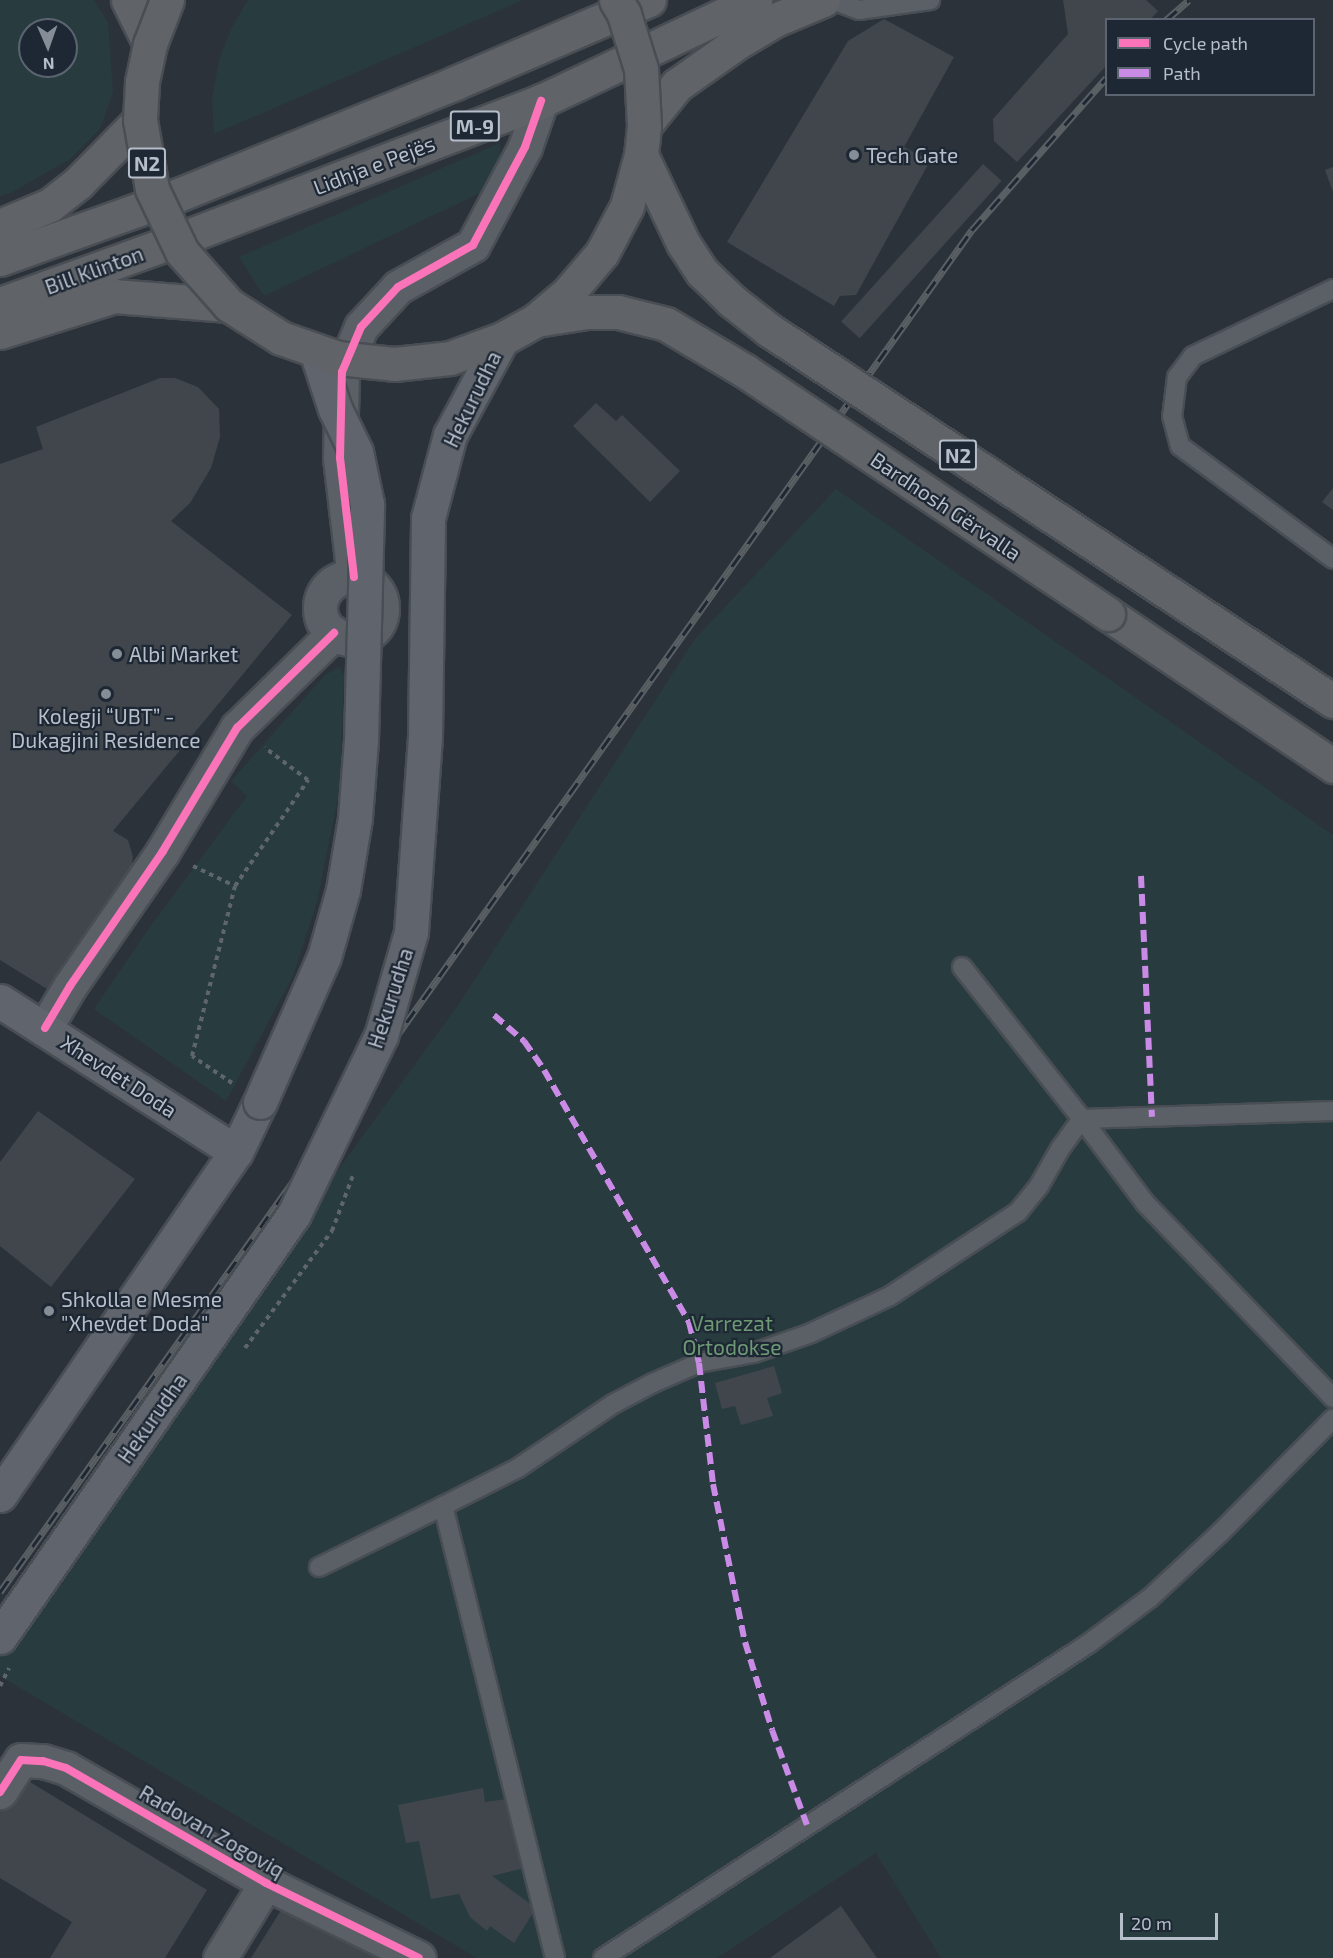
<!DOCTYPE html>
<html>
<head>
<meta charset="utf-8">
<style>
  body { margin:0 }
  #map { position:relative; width:1333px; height:1958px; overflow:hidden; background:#2b3239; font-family:"Exo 2",sans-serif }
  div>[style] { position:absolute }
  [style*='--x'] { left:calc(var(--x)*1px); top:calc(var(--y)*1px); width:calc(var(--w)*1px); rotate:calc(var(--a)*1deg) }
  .green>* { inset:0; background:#283c3f }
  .building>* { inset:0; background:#40464c; transform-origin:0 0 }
  .path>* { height:4px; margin-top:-2px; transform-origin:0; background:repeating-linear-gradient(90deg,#5e656b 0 4.5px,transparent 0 9px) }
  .roads { filter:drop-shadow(2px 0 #494e54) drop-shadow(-2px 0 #494e54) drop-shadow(0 2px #494e54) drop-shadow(0 -2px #494e54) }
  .lane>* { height:18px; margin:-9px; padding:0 9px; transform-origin:9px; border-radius:9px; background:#5b6067 }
  .street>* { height:33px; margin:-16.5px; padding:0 16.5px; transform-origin:16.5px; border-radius:16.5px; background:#5b6067 }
  .street>.ring { margin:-16.5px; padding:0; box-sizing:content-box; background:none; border:33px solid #5b6067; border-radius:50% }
  .secondary>* { height:33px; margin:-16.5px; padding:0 16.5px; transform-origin:16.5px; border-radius:16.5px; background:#60646c }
  .highway>* { height:33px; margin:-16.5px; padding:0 16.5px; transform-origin:16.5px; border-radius:16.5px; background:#606367 }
  .rail>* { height:7px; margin-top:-3.5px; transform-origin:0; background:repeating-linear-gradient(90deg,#1e2834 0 14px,#5a5f64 0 28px); box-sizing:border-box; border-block:2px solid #5a5f64 }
  .bridges { filter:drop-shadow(2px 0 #494e54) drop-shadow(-2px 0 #494e54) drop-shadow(0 2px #494e54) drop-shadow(0 -2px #494e54) }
  .secondary-bridge>* { height:33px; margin:-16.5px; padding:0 16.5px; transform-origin:16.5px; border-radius:16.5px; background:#60646c }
  .highway-bridge>* { height:33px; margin:-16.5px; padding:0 16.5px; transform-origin:16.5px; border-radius:16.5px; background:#606367 }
  .quiet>* { height:6px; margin-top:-3px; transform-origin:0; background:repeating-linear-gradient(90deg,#ca8be6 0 12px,transparent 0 18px) }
  .cycleway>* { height:8px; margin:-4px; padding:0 4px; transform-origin:4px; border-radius:4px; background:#fb73b8 }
  .dots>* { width:16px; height:16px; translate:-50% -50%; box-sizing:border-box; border:3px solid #1e2834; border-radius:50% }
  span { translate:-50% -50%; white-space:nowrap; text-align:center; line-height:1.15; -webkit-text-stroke:4.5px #1e2834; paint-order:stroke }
  .shield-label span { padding:2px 4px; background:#1e2834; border:2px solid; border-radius:4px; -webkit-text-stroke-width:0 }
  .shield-label { font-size:20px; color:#b6beca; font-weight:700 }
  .poi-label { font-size:21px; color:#b6beca }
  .left { translate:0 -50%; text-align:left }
  .street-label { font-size:21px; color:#b6beca }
  .park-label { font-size:21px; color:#6d9a75 }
  .legend { position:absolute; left:1105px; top:18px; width:210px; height:78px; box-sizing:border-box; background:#1e2834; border:2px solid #5b6470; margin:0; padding:8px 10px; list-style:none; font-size:18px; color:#b6beca }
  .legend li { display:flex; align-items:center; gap:12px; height:30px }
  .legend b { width:30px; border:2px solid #5b6470 }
  .north { position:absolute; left:18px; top:18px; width:60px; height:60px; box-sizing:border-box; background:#1e2834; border:2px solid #5b6470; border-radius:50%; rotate:178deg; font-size:16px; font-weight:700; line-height:24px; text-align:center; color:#b6beca }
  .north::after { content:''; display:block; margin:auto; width:21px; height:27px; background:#858d97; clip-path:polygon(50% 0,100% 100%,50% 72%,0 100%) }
  .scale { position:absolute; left:1120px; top:1913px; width:98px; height:27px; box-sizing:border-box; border:3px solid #b6beca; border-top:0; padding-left:8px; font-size:18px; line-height:21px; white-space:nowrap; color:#b6beca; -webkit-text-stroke:4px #1e2834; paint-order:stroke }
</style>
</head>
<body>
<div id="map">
  <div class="green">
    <i style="clip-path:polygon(evenodd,0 0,94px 0,108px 23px,113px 92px,100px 129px,70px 159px,11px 193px,0 196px,0 0,30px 30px,66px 30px,66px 66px,30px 66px,30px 30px)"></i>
    <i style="clip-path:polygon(248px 0,523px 0,214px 134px,212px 99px,219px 60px,232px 27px)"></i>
    <i style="clip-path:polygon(500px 143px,499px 184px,264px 296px,239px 257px)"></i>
    <i style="clip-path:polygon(836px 489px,1333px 835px,1333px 1958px,941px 1958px,876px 1853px,717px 1958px,477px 1958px,0 1676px,0 1634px,459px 1004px,695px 639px)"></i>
    <i style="clip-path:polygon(339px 667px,344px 675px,340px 788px,317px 902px,293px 976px,226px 1101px,94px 1009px,147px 931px,247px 796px,231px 781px,325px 675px)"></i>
  </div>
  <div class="building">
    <i style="clip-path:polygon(1063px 0,1146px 0,1158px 11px,1150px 20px,1106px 20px,1106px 66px,1017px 162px,994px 141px,993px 119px,1068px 34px)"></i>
    <i style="clip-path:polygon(884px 19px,954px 57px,904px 147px,930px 161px,856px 295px,840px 296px,834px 306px,727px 242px,848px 41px)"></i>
    <i style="left:983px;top:164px;width:25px;height:212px;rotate:42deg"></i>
    <i style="clip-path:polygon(1333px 167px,1333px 192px,1325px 170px)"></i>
    <i style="clip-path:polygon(160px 378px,175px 378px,198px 387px,219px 409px,220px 437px,211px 468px,190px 503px,171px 521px,292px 615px,113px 831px,128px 840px,133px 857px,131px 871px,77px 967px,65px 961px,47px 989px,0 960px,0 464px,43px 449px,36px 427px)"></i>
    <i style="clip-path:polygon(596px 403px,616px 421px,622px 415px,680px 471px,650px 502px,573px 426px)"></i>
    <i style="clip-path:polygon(1333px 488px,1333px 510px,1322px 502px)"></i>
    <i style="clip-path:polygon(38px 1111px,135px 1179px,51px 1287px,0 1246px,0 1162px)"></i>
    <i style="clip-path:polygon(774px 1366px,782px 1393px,767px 1398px,773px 1416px,741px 1425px,735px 1406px,722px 1409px,715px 1383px)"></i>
    <i style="clip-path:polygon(17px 1774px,207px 1890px,165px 1958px,50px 1958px,72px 1922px,0 1878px,0 1802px)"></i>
    <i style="clip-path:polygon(483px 1788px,485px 1802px,507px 1799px,524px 1868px,492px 1876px,536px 1908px,514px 1943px,490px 1926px,487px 1931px,470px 1917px,459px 1894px,431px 1899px,419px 1841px,406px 1843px,398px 1805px)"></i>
    <i style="clip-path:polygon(290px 1896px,385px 1944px,375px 1958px,251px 1958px)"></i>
    <i style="clip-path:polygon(841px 1906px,877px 1958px,770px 1958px)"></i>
  </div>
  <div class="path">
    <i style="--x:193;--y:866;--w:47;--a:25.5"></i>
    <i style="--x:232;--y:1083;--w:48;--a:-146"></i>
    <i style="--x:192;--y:1056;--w:175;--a:-75.8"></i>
    <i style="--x:235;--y:886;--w:129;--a:-55.4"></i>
    <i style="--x:308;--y:780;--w:54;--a:-143.3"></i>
    <i style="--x:245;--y:1348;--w:146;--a:-53.4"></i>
    <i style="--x:332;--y:1231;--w:60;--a:-69.4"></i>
    <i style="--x:0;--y:1686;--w:20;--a:-63"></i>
  </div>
  <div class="roads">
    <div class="lane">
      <i style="--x:833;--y:0;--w:28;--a:21"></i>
      <i style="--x:859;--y:10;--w:72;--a:-8"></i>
      <i style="--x:1333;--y:289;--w:155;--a:154.4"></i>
      <i style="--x:1193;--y:356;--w:26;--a:127"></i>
      <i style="--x:1177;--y:377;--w:39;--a:97"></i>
      <i style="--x:1172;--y:416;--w:31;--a:75"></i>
      <i style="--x:1180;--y:446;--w:190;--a:36.4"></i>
      <i style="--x:962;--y:967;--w:194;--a:51.7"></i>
      <i style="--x:1082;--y:1119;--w:251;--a:-1.8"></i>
      <i style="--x:319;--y:1567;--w:138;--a:-26.2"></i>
      <i style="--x:555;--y:1958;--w:466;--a:-103.9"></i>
      <i style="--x:443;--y:1506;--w:84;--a:-26.9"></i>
      <i style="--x:518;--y:1468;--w:115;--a:-34"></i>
      <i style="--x:613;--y:1404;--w:45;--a:-27.7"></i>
      <i style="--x:653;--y:1383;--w:50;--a:-23.5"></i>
      <i style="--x:699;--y:1363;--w:56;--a:-10.3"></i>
      <i style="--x:754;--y:1353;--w:60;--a:-19.3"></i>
      <i style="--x:811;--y:1333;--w:87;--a:-25.1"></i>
      <i style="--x:890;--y:1296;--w:153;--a:-33.3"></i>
      <i style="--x:1018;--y:1212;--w:33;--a:-51"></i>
      <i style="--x:1039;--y:1186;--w:43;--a:-60.4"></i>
      <i style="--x:1060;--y:1149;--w:37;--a:-54"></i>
      <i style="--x:1082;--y:1119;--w:105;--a:53.1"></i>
      <i style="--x:1145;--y:1203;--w:271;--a:46"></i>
      <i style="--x:603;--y:1958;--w:578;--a:-32.92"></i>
      <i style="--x:1088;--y:1644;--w:77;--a:-36.6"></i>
      <i style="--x:1150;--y:1598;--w:96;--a:-42.9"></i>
      <i style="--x:1220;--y:1533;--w:161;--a:-45.3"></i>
    </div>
    <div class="street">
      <i style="--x:354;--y:577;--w:120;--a:-96.7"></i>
      <i style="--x:340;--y:458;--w:86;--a:-88.7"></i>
      <i style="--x:342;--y:372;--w:49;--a:-67.1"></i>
      <i style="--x:361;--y:327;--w:54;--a:-47.2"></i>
      <i style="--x:398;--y:287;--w:86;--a:-29.2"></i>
      <i style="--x:473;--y:245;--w:111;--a:-62"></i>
      <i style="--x:525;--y:147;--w:49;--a:-70.8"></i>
      <i class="ring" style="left:320px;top:577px;width:29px;height:29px"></i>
      <i style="--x:45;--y:1028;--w:49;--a:-59.2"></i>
      <i style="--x:70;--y:986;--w:164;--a:-55.4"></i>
      <i style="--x:163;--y:851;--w:144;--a:-59"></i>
      <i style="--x:237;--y:728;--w:136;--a:-44.4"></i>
      <i style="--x:0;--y:1792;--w:38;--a:-57"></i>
      <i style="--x:21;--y:1760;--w:22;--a:3"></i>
      <i style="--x:43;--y:1761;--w:24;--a:17"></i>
      <i style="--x:66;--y:1768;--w:231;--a:29.9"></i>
      <i style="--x:266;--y:1883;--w:170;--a:26.1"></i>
      <i style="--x:220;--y:1958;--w:88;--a:-58.5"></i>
    </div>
    <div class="secondary">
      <i style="--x:0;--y:1001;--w:280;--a:32.6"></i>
      <i style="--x:0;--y:1495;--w:416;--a:-55.5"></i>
      <i style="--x:236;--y:1152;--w:55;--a:-64.4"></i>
    </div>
    <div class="highway">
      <i style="--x:128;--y:0;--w:49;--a:63.4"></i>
      <i style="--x:644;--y:126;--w:53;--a:-51.2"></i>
      <i style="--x:677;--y:85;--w:75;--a:-35.2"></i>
      <i style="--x:738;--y:42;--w:43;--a:-30.7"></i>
      <i style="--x:775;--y:20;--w:52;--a:-22.6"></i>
      <i style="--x:0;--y:226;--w:54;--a:-22.8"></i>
      <i style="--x:50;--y:205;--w:36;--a:-38"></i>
      <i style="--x:78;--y:183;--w:88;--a:-45.5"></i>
      <i style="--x:0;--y:259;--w:184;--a:-19.7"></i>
      <i style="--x:173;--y:197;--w:304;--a:-22"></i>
      <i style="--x:455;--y:83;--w:211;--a:-23.2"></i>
      <i style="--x:0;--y:304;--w:200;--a:-19.9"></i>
      <i style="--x:188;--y:236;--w:378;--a:-20.9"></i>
      <i style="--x:541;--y:101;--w:237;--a:-25.3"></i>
      <i style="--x:0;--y:332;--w:120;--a:-17.5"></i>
      <i style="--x:114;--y:296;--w:115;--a:4.5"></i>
      <i style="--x:1108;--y:614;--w:272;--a:34"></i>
    </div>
  </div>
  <div class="rail">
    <i style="--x:1166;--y:20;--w:30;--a:-41"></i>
    <i style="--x:0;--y:1592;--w:1673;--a:-54.49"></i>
    <i style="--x:972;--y:230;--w:203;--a:-48.6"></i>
  </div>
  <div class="bridges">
    <div class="secondary-bridge">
      <i style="--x:260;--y:1102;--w:158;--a:-66.2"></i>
      <i style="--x:324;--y:957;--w:70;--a:-74.2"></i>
      <i style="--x:343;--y:890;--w:73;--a:-80.5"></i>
      <i style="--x:355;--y:818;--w:78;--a:-85.6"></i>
      <i style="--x:361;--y:740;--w:236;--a:-88.5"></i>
      <i style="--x:367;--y:504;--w:53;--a:-101.9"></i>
      <i style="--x:356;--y:452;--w:48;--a:-116"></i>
      <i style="--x:335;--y:409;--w:61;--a:-108.1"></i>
      <i style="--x:0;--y:1637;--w:515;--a:-55.2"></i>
      <i style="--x:294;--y:1214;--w:198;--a:-64"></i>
      <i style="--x:381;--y:1036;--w:108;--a:-73.9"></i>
      <i style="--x:411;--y:932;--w:196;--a:-85.9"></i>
      <i style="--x:425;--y:737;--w:219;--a:-89.2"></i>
      <i style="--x:428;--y:518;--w:86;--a:-75.2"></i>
      <i style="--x:450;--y:435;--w:109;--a:-61.6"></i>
    </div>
    <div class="highway-bridge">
      <i style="--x:167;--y:0;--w:47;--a:111.1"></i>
      <i style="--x:150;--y:44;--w:39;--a:102"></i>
      <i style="--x:142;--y:82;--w:38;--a:93"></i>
      <i style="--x:140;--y:120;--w:70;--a:80.1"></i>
      <i style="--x:152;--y:189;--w:70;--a:64.5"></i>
      <i style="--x:182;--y:252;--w:71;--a:48.4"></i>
      <i style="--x:229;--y:305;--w:62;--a:32.4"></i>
      <i style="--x:281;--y:338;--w:60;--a:19.3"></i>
      <i style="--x:338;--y:358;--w:56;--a:6.1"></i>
      <i style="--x:394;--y:364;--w:56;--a:-6.1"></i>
      <i style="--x:450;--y:358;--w:55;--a:-20.1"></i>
      <i style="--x:502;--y:339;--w:39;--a:-29"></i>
      <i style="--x:536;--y:320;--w:42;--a:-40.2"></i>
      <i style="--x:568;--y:293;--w:52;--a:-49.6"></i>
      <i style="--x:602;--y:253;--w:53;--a:-62"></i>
      <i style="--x:627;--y:206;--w:53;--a:-74.6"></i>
      <i style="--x:641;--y:155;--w:29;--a:-84"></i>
      <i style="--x:644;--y:126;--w:57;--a:-93"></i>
      <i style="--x:641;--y:69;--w:58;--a:-107.2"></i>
      <i style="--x:624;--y:14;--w:16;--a:-120"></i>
      <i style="--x:641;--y:155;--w:98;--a:64.5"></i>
      <i style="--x:683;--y:243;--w:35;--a:57"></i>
      <i style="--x:702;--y:272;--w:42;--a:44"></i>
      <i style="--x:732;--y:301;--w:47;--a:38.1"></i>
      <i style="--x:769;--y:330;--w:675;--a:33.34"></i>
      <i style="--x:536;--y:320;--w:52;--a:-8.9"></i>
      <i style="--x:587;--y:312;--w:31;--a:0"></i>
      <i style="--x:618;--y:312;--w:49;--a:14"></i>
      <i style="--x:666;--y:324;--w:92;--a:30.7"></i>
      <i style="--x:745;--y:371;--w:437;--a:33.8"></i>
    </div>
  </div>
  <div class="quiet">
    <i style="--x:1141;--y:876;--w:241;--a:87.4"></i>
    <i style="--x:494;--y:1015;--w:40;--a:41"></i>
    <i style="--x:524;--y:1041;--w:35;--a:55"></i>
    <i style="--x:544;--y:1070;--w:291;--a:60.1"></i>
    <i style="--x:689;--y:1322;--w:42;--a:76.3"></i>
    <i style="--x:699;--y:1363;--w:122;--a:83.4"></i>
    <i style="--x:713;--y:1484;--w:161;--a:78.6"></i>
    <i style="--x:745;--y:1642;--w:92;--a:72.9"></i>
    <i style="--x:772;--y:1730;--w:101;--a:69.8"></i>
  </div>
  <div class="cycleway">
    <i style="--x:354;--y:577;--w:120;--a:-96.7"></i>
    <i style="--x:340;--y:458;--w:86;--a:-88.7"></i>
    <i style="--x:342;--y:372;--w:49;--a:-67.1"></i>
    <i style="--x:361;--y:327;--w:54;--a:-47.2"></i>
    <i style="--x:398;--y:287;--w:86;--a:-29.2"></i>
    <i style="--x:473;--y:245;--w:111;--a:-62"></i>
    <i style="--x:525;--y:147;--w:49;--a:-70.8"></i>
    <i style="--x:45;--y:1028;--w:49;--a:-59.2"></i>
    <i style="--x:70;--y:986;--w:164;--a:-55.4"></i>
    <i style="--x:163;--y:851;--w:144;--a:-59"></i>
    <i style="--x:237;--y:728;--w:136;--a:-44.4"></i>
    <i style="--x:0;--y:1792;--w:38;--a:-57"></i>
    <i style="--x:21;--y:1760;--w:22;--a:3"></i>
    <i style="--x:43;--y:1761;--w:24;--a:17"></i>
    <i style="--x:66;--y:1768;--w:231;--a:29.9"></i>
    <i style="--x:266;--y:1883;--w:170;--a:26.1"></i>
  </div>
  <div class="dots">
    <i style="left:854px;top:155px;background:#858d97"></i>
    <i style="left:117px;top:654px;background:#858d97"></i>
    <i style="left:106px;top:694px;background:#858d97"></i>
    <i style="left:49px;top:1311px;background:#858d97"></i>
  </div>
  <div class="shield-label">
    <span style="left:475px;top:126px">M-9</span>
    <span style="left:147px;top:163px">N2</span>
    <span style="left:958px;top:455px">N2</span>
  </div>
  <div class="poi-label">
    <span class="left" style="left:866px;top:155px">Tech Gate</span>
    <span class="left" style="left:129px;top:654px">Albi Market</span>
    <span style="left:106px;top:728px">Kolegji “UBT” -<br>Dukagjini Residence</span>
    <span class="left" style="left:61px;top:1311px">Shkolla e Mesme<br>"Xhevdet Doda"</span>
  </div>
  <div class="street-label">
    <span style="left:374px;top:165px;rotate:-21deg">Lidhja e Pejës</span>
    <span style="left:94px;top:270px;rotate:-20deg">Bill Klinton</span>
    <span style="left:472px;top:399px;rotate:-64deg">Hekurudha</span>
    <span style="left:946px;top:506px;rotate:34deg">Bardhosh Gërvalla</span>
    <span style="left:390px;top:998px;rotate:-72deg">Hekurudha</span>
    <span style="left:119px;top:1076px;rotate:33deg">Xhevdet Doda</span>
    <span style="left:152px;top:1418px;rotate:-55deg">Hekurudha</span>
    <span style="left:212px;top:1831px;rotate:30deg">Radovan Zogoviq</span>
  </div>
  <div class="park-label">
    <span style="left:732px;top:1335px">Varrezat<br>Ortodokse</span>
  </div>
  <ul class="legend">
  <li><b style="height:8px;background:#fb73b8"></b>Cycle path</li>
  <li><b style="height:8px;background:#ca8be6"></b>Path</li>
  </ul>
  <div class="north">N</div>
  <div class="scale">20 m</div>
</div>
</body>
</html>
